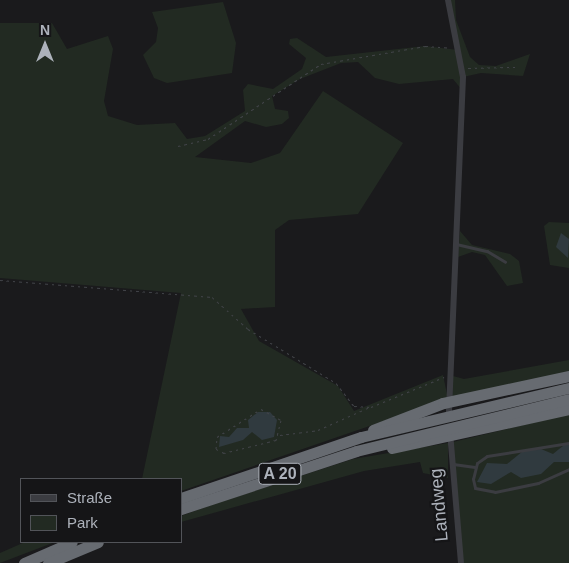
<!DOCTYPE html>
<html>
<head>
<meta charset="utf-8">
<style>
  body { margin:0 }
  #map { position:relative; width:569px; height:563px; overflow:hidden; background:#1a1a1c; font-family:Helvetica,sans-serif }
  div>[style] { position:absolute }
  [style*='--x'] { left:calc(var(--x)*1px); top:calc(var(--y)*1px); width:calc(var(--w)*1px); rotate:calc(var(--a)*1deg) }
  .green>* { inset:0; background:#222a22 }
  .water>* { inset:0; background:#303a3f }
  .path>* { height:1px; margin-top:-0.5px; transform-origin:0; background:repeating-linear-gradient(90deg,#414348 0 2.5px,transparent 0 6.5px) }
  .lane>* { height:3px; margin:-1.5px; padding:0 1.5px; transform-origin:1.5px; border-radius:1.5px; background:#3b3c41 }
  .street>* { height:6px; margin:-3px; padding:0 3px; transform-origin:3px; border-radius:3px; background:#3b3c41 }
  .highway>* { height:11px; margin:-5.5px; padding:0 5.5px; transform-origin:5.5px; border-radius:5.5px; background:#676b71 }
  span { translate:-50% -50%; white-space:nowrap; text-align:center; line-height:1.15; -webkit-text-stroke:4.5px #151517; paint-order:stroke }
  .shield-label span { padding:1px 4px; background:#151517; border:1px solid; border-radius:4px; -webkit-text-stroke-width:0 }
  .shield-label { font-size:16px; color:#adb2bb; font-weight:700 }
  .street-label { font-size:18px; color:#adb2bb }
  .legend { position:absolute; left:20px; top:478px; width:162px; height:65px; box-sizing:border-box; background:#151517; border:1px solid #525459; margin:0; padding:6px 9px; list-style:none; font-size:15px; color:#adb2bb }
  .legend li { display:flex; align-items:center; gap:10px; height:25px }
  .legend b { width:25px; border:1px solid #525459 }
  .north { position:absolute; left:20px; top:20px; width:50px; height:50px; -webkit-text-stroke:4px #151517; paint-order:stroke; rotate:0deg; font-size:14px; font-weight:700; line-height:20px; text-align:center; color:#adb2bb }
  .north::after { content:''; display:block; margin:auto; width:18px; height:22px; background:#adb2bb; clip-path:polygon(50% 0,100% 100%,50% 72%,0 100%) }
</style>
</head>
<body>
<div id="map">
  <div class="green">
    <i style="clip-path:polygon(448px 0,455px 0,456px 20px,470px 57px,479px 65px,496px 66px,530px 54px,523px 76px,481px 73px,463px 77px,462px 90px,453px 79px,399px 84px,375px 78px,358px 62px,341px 63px,300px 79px,272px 96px,275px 109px,288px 111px,289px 118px,282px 124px,266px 127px,245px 121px,195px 157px,251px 163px,280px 153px,323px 91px,403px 143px,358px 214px,289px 220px,275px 230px,275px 307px,241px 309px,259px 341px,338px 386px,354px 411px,443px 375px,448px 399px,181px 491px,181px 479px,142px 479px,181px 293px,0 278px,0 23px,52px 23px,67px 49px,108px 36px,113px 49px,104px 101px,108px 116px,137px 125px,175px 123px,187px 139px,205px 136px,245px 111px,243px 90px,248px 84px,273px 89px,302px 69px,306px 58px,289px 44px,290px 39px,297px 38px,326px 57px,425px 46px,458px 50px)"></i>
    <i style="clip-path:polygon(223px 2px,236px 43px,232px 73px,167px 83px,154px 78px,143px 55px,156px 42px,158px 28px,152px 12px)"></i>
    <i style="clip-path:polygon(549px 222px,569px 223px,569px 268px,550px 265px,544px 226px)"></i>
    <i style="clip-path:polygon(460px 231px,472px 245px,510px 254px,519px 261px,523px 283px,507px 286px,485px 255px,472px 252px,458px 257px)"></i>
    <i style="clip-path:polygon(569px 360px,569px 373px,452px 398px,453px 376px,464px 379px)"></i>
    <i style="clip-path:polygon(569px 414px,569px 563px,463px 563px,453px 442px)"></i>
    <i style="clip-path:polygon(448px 443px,448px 478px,423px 473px,420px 462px,364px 471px,181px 522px,181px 516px,211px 505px,353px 459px)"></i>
    <i style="clip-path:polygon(25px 542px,55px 542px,0 563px,0 553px)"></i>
  </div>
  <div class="water">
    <i style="clip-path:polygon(561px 233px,569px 239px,568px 258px,556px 247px)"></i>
    <i style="clip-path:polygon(258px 412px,270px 412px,277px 420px,274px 437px,262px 440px,252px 432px,243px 440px,219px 447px,220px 436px,229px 437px,237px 428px,249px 428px,248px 420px)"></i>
    <i style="clip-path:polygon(564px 445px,569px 445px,569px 462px,554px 462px,541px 474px,521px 478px,511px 472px,491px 484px,477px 482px,487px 463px,507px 464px,523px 451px,541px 449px,553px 454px)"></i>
  </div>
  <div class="path">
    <i style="--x:468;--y:68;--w:47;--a:-1.2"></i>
    <i style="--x:178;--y:146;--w:31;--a:-13"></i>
    <i style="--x:208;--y:139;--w:136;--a:-33.6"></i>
    <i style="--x:321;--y:64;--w:106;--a:-9.8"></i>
    <i style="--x:425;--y:46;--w:26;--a:4"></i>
    <i style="--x:0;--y:280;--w:213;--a:4.6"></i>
    <i style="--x:212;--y:297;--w:48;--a:41.6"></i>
    <i style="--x:248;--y:329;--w:103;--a:31.5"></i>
    <i style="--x:336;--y:383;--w:29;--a:52"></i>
    <i style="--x:354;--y:406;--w:17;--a:3"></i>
    <i style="--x:371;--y:407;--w:79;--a:-22.3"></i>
    <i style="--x:261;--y:409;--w:23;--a:29"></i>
    <i style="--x:281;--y:420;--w:21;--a:104"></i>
    <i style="--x:276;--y:440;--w:54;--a:166"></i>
    <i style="--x:224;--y:453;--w:9;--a:-153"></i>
    <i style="--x:216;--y:449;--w:12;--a:-85"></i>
    <i style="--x:217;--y:437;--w:52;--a:-32.5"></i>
    <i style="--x:280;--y:435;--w:38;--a:-7"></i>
    <i style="--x:318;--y:430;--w:57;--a:-23.9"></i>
  </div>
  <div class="lane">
    <i style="--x:456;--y:244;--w:32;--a:13"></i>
    <i style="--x:487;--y:251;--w:21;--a:31"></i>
    <i style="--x:569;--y:443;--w:83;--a:171"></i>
    <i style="--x:487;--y:456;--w:12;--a:145"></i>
    <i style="--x:477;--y:463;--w:16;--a:104"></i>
    <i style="--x:473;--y:479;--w:9;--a:77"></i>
    <i style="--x:475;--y:488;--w:20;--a:11"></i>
    <i style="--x:495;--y:492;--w:44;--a:-11.8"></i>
    <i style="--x:538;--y:483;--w:34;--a:-24"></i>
    <i style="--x:453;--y:464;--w:22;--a:8"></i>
  </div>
  <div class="street">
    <i style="--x:448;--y:0;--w:78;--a:79"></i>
    <i style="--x:463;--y:77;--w:340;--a:92.4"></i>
    <i style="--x:450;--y:432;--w:131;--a:85.2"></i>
  </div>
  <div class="highway">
    <i style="--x:373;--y:430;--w:75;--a:-21.1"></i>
    <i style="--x:443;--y:403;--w:129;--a:-12.1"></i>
    <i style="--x:392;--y:448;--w:181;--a:-12.4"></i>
    <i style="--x:181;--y:498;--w:190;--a:-18.7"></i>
    <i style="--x:361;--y:437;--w:214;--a:-13.3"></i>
    <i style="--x:181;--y:509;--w:184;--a:-18.3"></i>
    <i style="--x:356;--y:451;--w:219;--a:-13.7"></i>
    <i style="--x:24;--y:563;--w:52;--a:-23.6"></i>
    <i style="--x:48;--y:563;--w:54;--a:-22.8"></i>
  </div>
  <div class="shield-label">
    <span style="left:280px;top:474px">A 20</span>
  </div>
  <div class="street-label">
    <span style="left:439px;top:505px;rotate:-95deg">Landweg</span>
  </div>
  <ul class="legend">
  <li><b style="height:6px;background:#3b3c41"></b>Straße</li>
  <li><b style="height:14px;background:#222a22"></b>Park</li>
  </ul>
  <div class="north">N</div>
</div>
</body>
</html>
